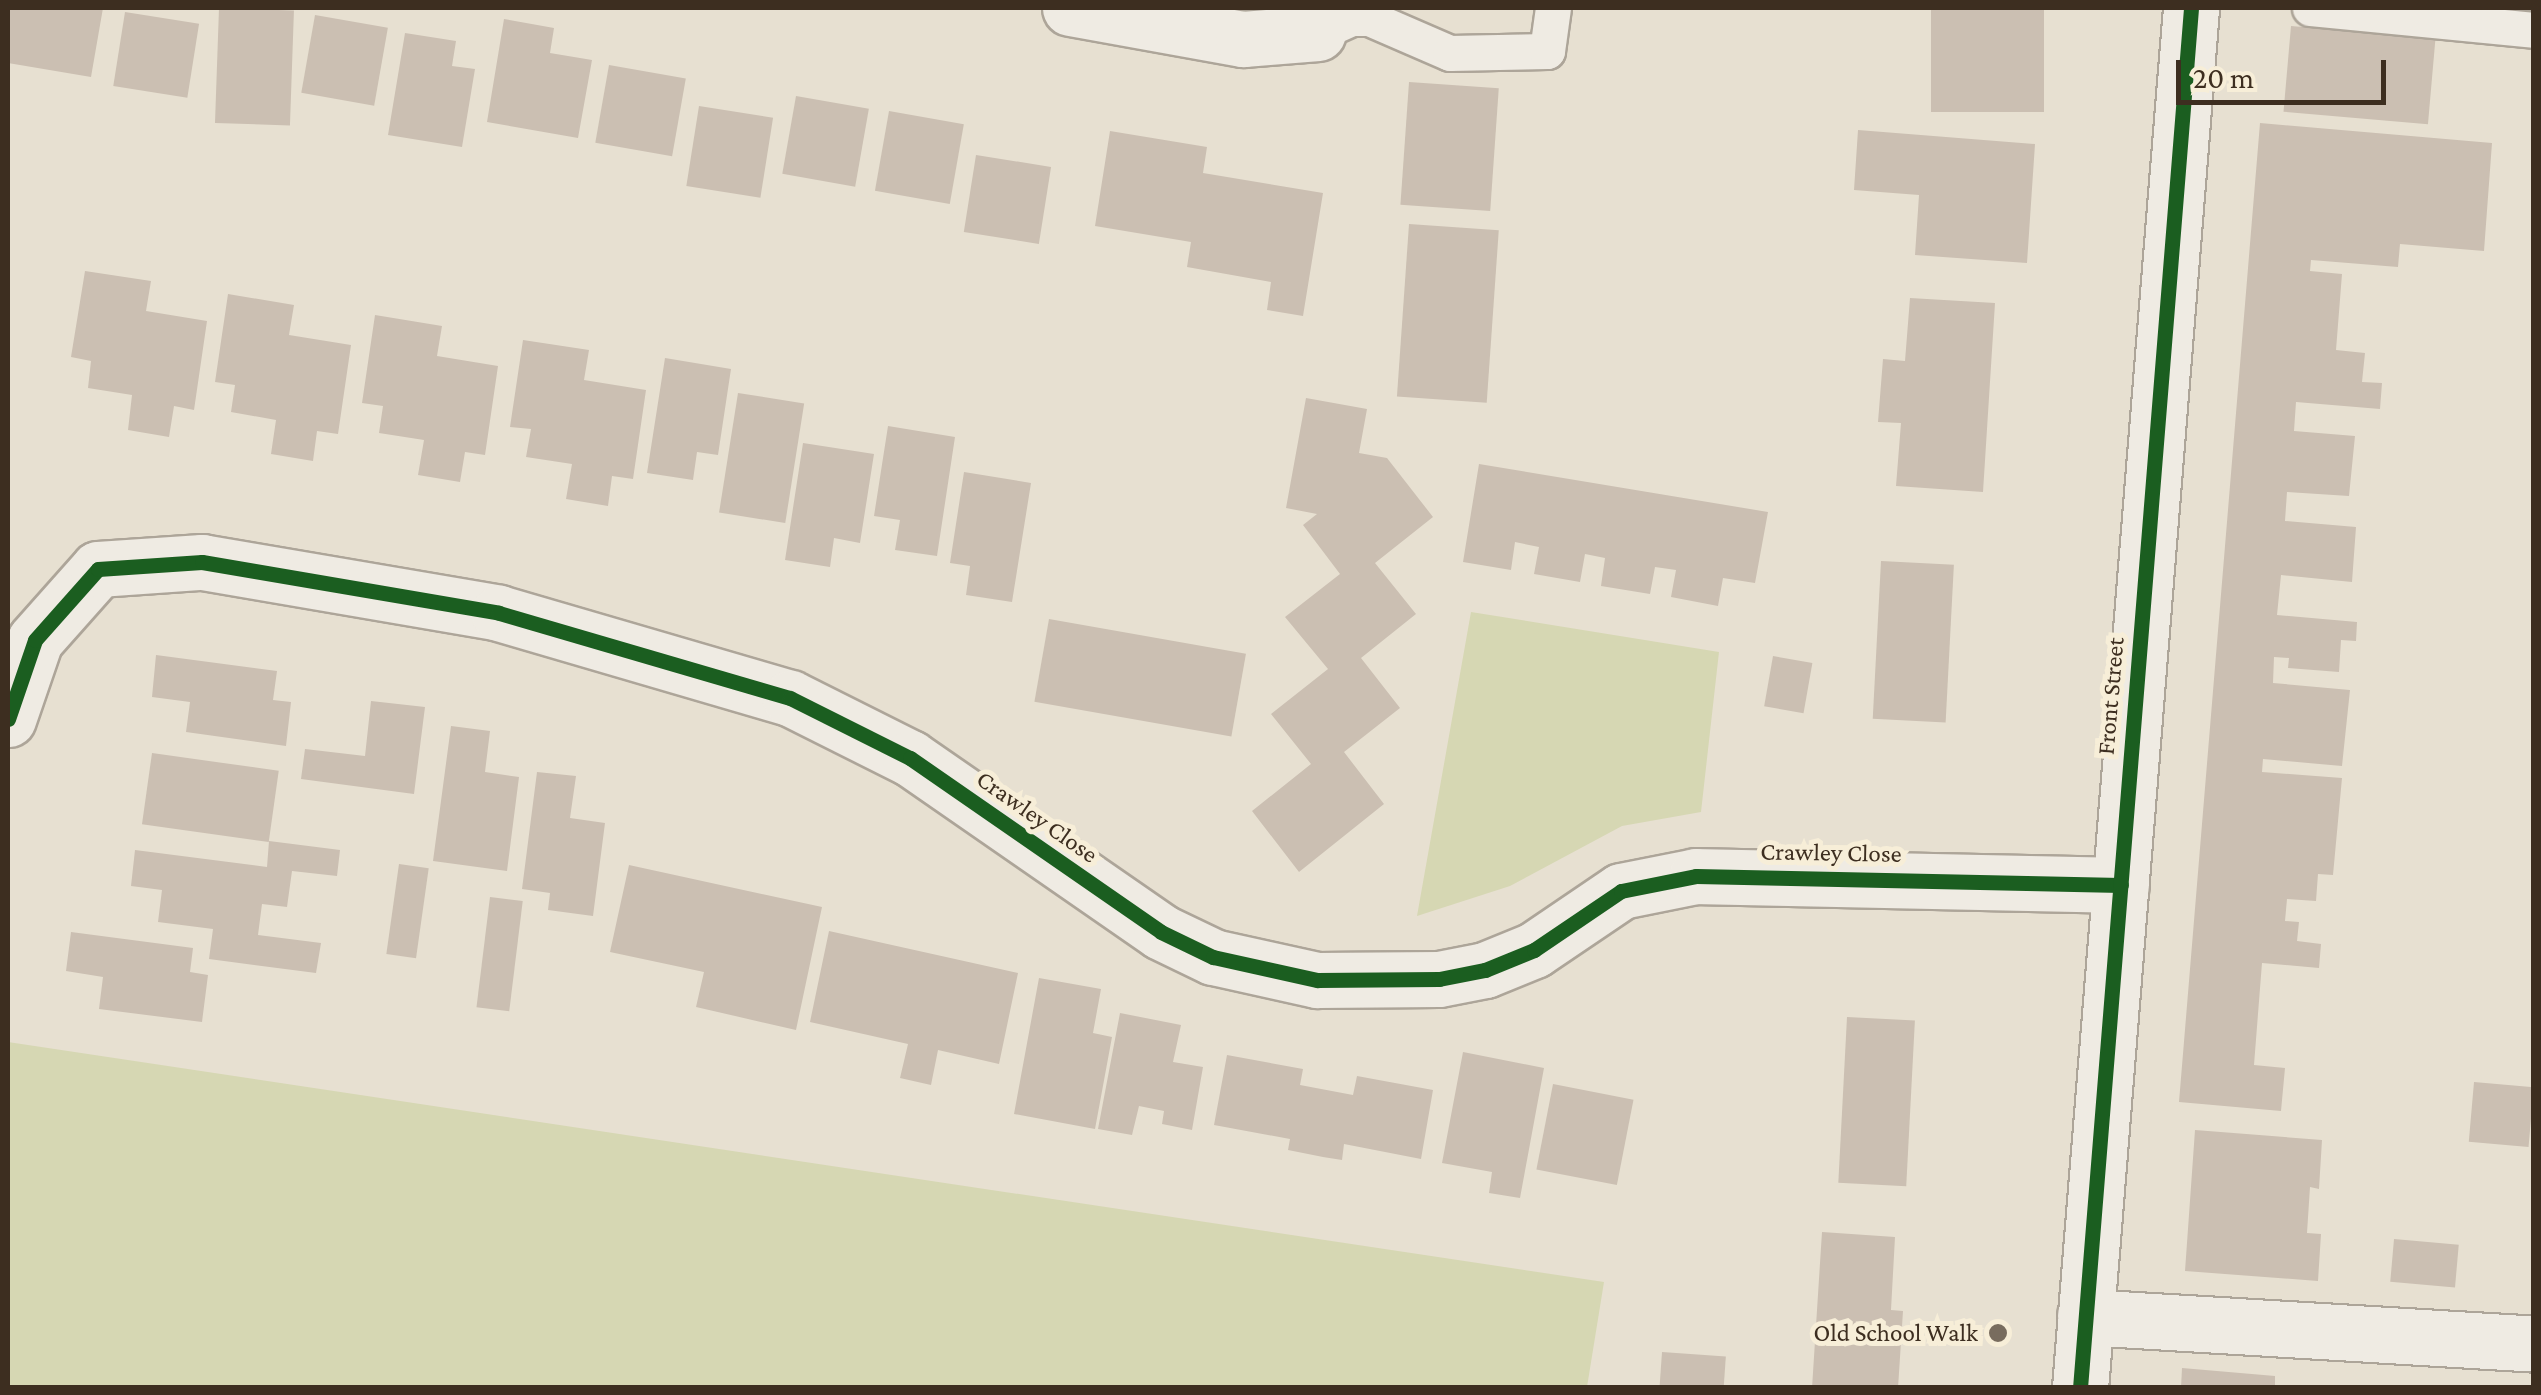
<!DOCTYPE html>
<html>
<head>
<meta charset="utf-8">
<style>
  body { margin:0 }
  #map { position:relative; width:2541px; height:1395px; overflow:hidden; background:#e7e0d1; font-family:"Crimson Pro",serif }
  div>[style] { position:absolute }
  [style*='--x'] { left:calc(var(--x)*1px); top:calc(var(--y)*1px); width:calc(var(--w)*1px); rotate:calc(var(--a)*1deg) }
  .green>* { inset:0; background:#d6d7b3 }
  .building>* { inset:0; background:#cbbfb2; transform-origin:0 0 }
  .roads { filter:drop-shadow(2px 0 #ada599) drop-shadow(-2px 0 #ada599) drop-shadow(0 2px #ada599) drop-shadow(0 -2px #ada599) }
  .lane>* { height:35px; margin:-17.5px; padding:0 17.5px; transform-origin:17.5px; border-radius:17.5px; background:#efebe3 }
  .street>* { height:55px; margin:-27.5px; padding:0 27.5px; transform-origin:27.5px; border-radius:27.5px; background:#efebe3 }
  .secondary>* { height:55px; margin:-27.5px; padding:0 27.5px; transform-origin:27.5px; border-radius:27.5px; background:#efebe3 }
  .cycleway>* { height:15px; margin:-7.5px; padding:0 7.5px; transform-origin:7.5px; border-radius:7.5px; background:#1b5e20 }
  .dots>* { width:28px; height:28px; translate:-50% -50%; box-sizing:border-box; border:5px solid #f7eed8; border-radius:50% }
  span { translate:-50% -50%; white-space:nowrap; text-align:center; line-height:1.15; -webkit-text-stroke:10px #f7eed8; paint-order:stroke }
  .street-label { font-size:25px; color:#3d2e20 }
  .poi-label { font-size:25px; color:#3d2e20 }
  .right { translate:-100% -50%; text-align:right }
  .frame { position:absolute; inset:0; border:10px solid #3d2e20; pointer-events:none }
  .scale { position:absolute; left:2176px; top:60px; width:210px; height:45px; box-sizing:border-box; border:5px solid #3d2e20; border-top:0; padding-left:12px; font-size:30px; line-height:35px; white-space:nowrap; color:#3d2e20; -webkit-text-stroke:8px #f7eed8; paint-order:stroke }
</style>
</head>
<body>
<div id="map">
  <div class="green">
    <i style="clip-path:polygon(1471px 612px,1719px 652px,1701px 812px,1622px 826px,1510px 886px,1417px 916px)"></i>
    <i style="clip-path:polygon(8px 1042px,1604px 1282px,1587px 1387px,8px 1387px)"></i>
  </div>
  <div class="building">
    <i style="clip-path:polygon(8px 8px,103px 8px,91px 77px,8px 63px)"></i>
    <i style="left:219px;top:8px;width:75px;height:115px;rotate:2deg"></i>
    <i style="left:1931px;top:8px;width:113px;height:104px"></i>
    <i style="left:125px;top:12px;width:75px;height:75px;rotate:9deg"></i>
    <i style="left:315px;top:15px;width:74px;height:79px;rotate:10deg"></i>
    <i style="clip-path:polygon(504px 19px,554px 28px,550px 53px,592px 60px,578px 138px,487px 122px)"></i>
    <i style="left:2291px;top:26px;width:145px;height:86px;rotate:5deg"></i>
    <i style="clip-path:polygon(405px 33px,456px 41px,452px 66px,475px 69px,462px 147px,388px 135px)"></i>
    <i style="left:609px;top:65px;width:78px;height:79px;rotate:10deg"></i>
    <i style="left:1409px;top:82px;width:90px;height:123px;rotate:4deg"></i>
    <i style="left:796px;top:96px;width:74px;height:79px;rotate:10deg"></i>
    <i style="left:699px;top:106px;width:75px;height:81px;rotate:9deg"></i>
    <i style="left:889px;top:111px;width:76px;height:81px;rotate:10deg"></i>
    <i style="clip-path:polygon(2260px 123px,2492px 143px,2484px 251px,2400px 244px,2398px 267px,2311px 260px,2310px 271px,2342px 274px,2336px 350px,2365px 353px,2362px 382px,2382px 383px,2380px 409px,2296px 402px,2294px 431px,2355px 436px,2349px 496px,2287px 492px,2285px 521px,2356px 527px,2352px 582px,2281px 575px,2277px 615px,2357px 622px,2356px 641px,2341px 640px,2339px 672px,2288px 668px,2289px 658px,2274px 657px,2273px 683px,2350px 690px,2342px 766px,2263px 759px,2262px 772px,2342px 778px,2333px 875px,2318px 874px,2316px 901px,2287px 899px,2285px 921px,2299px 922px,2297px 941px,2321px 944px,2319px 968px,2262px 963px,2254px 1065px,2285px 1068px,2281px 1111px,2179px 1102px)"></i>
    <i style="clip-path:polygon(1858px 130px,2035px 144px,2027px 263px,1915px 255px,1919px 195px,1854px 190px)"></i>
    <i style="clip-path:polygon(1110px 131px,1207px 147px,1203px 173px,1323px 193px,1303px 316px,1267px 310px,1271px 282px,1187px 267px,1191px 242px,1095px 226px)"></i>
    <i style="left:976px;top:155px;width:76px;height:78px;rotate:9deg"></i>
    <i style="left:1409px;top:224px;width:90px;height:173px;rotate:4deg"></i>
    <i style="clip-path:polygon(85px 271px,151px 281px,146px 311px,207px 321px,194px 410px,174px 406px,169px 437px,128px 430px,132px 395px,88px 388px,91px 361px,71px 357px)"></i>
    <i style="clip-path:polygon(228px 294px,294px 305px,289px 335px,351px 345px,338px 434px,317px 431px,313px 461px,271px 454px,276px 420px,231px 412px,235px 385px,215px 382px)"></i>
    <i style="clip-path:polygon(1910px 298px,1995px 303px,1983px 492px,1896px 486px,1901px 423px,1878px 422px,1883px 359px,1905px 361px)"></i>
    <i style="clip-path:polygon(375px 315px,442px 326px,437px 356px,498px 366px,485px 455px,465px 452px,460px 482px,418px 475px,424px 440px,379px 433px,383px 406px,362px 403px)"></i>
    <i style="clip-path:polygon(523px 340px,589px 350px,584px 380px,646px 390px,633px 479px,612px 476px,608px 506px,566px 499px,572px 464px,526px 457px,531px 429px,510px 427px)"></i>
    <i style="clip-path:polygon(665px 358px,731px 369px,718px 455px,697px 452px,693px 480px,647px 473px)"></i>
    <i style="left:738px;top:393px;width:67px;height:121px;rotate:9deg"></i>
    <i style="clip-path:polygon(1306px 398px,1367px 409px,1359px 453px,1387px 458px,1433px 517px,1375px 563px,1416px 614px,1361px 658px,1400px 708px,1344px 752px,1384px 804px,1299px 872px,1252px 811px,1311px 764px,1271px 714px,1328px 669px,1285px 617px,1340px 574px,1303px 525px,1317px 514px,1286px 508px)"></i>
    <i style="clip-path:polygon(888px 426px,955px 437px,937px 556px,895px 550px,900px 520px,874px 516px)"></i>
    <i style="clip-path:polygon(803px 443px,874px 454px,860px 543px,834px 538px,830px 567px,785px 560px)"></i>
    <i style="clip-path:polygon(1479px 464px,1768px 512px,1755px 583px,1723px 578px,1718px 606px,1671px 597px,1676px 570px,1655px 567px,1650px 594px,1601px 586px,1605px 558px,1585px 554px,1580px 582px,1534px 574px,1539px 547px,1515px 542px,1511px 570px,1463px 562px)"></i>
    <i style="clip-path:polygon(964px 472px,1031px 483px,1012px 602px,966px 595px,970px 566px,950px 563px)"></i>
    <i style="left:1881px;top:561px;width:73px;height:158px;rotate:3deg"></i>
    <i style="left:1049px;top:619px;width:200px;height:84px;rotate:10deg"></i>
    <i style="clip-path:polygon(156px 655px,277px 671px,273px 700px,291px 702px,286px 746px,186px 732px,190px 702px,152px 697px)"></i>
    <i style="left:1773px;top:656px;width:40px;height:51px;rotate:10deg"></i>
    <i style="clip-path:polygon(371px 701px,425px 707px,414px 794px,301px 779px,305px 749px,365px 756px)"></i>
    <i style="clip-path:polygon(451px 726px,490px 731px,485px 772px,519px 777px,507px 871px,433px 861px)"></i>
    <i style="left:152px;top:753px;width:128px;height:72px;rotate:8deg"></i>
    <i style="clip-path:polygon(537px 772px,576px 776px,570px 818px,605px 823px,593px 916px,548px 910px,550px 893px,522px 889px)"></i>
    <i style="clip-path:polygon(269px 841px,340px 850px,337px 876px,292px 871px,287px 907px,262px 904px,258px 935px,321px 943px,316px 973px,209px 959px,213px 929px,158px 922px,162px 890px,131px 886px,135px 850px,267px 867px)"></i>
    <i style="left:399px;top:864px;width:30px;height:91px;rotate:8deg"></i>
    <i style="clip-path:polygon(629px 865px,822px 907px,796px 1030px,696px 1007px,704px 972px,610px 952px)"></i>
    <i style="left:490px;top:897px;width:33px;height:111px;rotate:7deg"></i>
    <i style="clip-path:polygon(829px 931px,1018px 973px,999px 1064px,938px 1050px,931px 1085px,900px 1078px,908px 1044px,810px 1022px)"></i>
    <i style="clip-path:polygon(71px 932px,193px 948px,190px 972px,208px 975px,202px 1022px,99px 1009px,103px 977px,66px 971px)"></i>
    <i style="clip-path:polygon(1039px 978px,1101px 989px,1093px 1033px,1112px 1037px,1095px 1129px,1014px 1114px)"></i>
    <i style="clip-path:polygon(1120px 1013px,1181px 1025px,1173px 1062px,1203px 1067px,1192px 1130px,1162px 1124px,1164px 1111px,1139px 1106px,1132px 1135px,1098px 1129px)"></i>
    <i style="left:1847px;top:1017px;width:68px;height:166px;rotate:3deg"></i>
    <i style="clip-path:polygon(1463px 1052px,1544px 1068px,1520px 1198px,1489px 1193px,1492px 1172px,1442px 1163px)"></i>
    <i style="clip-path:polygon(1227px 1055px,1303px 1069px,1300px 1085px,1353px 1095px,1357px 1076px,1433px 1090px,1421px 1159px,1344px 1144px,1342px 1160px,1323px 1157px,1288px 1150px,1290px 1139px,1214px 1125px)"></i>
    <i style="left:2474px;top:1082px;width:60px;height:60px;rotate:5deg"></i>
    <i style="left:1553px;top:1084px;width:82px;height:87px;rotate:11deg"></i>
    <i style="clip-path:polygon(2195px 1130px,2322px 1140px,2319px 1189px,2310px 1187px,2307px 1233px,2321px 1234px,2318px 1281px,2185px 1271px)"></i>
    <i style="clip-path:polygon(1822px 1232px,1895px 1237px,1891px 1310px,1903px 1311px,1898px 1388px,1812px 1388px)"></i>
    <i style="left:2394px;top:1239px;width:65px;height:43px;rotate:5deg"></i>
    <i style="left:1662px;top:1352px;width:64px;height:34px;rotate:4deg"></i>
    <i style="clip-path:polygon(2182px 1368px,2275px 1376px,2275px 1388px,2181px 1388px)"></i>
  </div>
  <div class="roads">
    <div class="lane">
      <i style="--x:2310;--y:8;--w:225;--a:5.6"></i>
      <i style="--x:1318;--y:33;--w:36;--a:-24"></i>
      <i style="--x:1351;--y:18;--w:18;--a:0"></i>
      <i style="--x:1369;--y:18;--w:88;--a:23.4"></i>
      <i style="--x:1450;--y:53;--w:97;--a:-1.2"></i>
      <i style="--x:1547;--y:51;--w:43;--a:-82.1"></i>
    </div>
    <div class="street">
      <i style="--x:1070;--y:8;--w:176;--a:10.2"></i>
      <i style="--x:1243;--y:39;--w:75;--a:-4.6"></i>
      <i style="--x:8;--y:719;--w:83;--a:-71.1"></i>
      <i style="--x:35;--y:640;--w:95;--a:-48.4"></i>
      <i style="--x:98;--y:569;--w:104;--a:-3.9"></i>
      <i style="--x:202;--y:562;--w:301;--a:9.7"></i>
      <i style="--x:499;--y:613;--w:303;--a:16.3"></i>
      <i style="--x:790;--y:698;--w:134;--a:26.6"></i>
      <i style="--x:910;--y:758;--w:305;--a:34.7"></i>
      <i style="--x:1161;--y:932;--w:58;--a:25.7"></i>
      <i style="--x:1213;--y:957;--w:107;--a:12.5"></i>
      <i style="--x:1317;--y:980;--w:122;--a:-0.5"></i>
      <i style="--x:1439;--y:979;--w:47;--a:-11.1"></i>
      <i style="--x:1485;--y:970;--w:53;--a:-22.2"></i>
      <i style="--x:1534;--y:950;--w:105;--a:-34.1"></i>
      <i style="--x:1621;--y:891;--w:76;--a:-11.3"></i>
      <i style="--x:1696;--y:876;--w:425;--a:1.2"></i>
      <i style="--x:2085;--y:1317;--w:450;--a:3.4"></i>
    </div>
    <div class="secondary">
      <i style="--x:2080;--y:1388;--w:1384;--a:-85.4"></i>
    </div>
  </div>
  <div class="cycleway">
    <i style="--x:8;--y:719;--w:83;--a:-71.1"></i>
    <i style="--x:35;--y:640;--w:95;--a:-48.4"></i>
    <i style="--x:98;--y:569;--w:104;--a:-3.9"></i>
    <i style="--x:202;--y:562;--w:301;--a:9.7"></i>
    <i style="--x:499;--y:613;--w:303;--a:16.3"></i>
    <i style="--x:790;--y:698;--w:134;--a:26.6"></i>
    <i style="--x:910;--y:758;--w:305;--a:34.7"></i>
    <i style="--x:1161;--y:932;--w:58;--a:25.7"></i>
    <i style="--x:1213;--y:957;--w:107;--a:12.5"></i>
    <i style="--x:1317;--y:980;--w:122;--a:-0.5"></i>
    <i style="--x:1439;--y:979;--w:47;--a:-11.1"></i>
    <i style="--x:1485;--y:970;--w:53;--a:-22.2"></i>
    <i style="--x:1534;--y:950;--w:105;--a:-34.1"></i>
    <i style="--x:1621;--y:891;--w:76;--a:-11.3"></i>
    <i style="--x:1696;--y:876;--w:425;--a:1.2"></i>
    <i style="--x:2080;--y:1388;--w:1384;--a:-85.4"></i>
  </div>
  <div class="dots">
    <i style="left:1998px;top:1333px;background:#786c5e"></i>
  </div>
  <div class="street-label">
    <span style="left:2111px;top:696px;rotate:-85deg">Front Street</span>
    <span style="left:1037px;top:817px;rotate:35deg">Crawley Close</span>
    <span style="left:1831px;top:853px;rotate:1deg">Crawley Close</span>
  </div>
  <div class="poi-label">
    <span class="right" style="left:1978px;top:1333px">Old School Walk</span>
  </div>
  <div class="frame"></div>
  <div class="scale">20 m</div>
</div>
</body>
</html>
